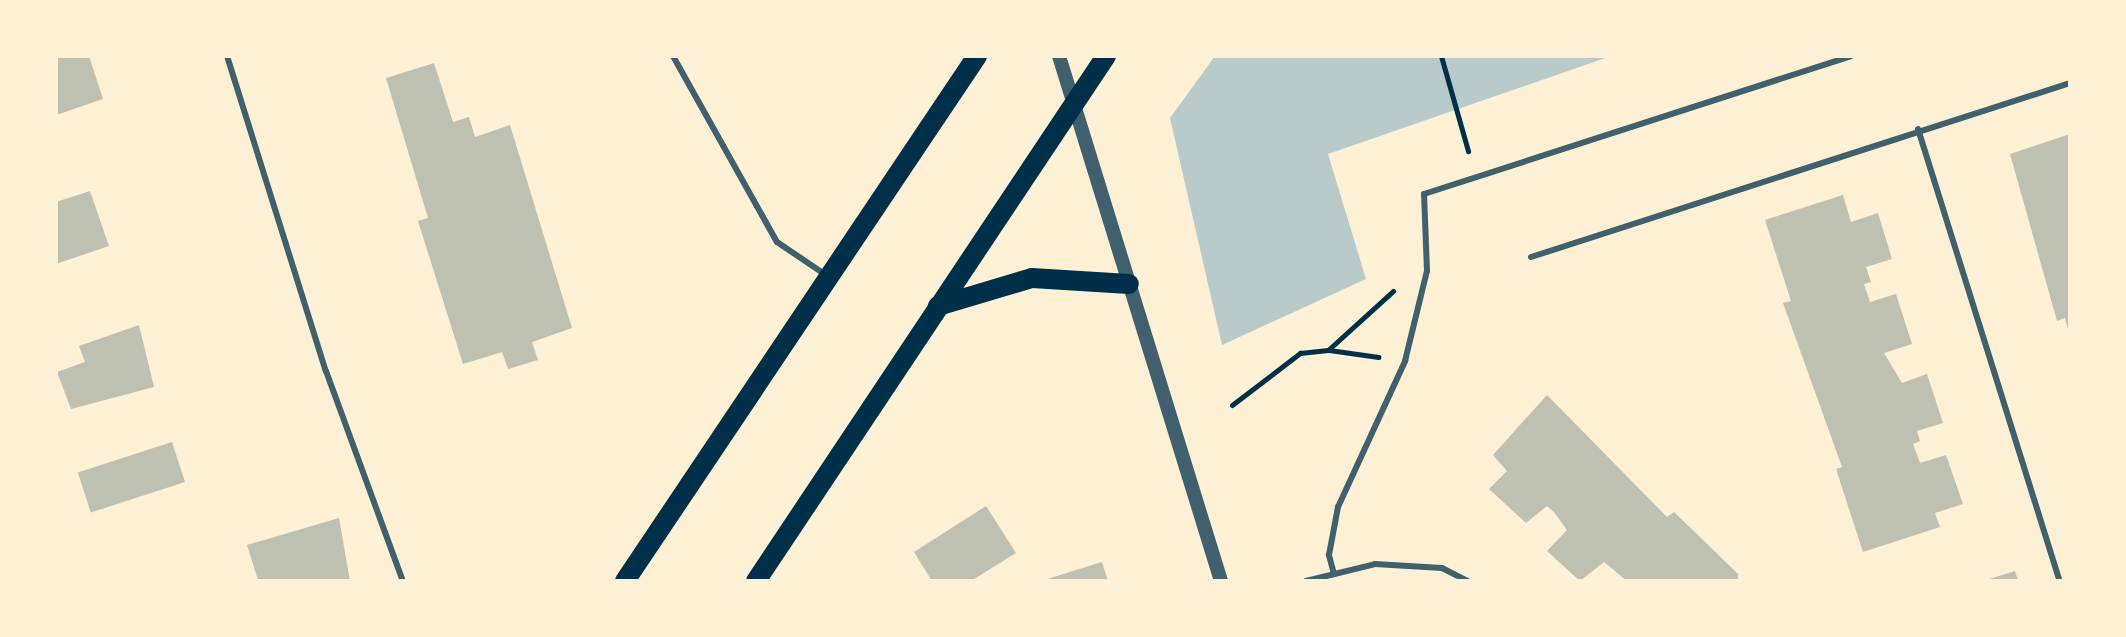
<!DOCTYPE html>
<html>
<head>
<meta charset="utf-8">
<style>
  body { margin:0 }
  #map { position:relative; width:2126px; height:637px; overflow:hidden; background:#fdf0d5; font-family:Mulish,sans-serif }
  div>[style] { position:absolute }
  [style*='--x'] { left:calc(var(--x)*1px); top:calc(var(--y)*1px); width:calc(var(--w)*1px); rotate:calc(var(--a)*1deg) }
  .green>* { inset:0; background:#b9caca }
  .building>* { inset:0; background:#bec0b2; transform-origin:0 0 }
  .path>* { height:5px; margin:-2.5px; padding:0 2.5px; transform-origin:2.5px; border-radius:2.5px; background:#003049 }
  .service>* { height:6px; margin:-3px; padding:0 3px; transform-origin:3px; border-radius:3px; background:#3f606c }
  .tertiary>* { height:14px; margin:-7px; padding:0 7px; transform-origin:7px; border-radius:7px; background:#3f606c }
  .primary>* { height:20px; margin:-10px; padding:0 10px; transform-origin:10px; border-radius:10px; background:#003049 }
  span { translate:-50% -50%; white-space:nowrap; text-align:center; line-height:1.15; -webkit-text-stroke:8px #fdf0d5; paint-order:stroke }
  .frame { position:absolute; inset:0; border:58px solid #fdf0d5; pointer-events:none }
</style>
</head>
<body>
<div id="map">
  <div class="green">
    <i style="clip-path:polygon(1215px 56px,1611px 56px,1328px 154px,1366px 279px,1222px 345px,1170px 118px)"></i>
  </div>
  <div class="building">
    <i style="clip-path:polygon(56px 56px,89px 56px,103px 99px,56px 115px)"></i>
    <i style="clip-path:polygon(434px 63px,453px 122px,469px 117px,475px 137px,510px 125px,572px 328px,532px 342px,538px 360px,508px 369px,502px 352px,463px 364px,418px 221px,428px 218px,386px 78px)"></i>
    <i style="clip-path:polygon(2070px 134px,2070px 333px,2069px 333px,2065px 318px,2057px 321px,2010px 154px)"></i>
    <i style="clip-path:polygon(90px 191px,109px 246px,56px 264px,56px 202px)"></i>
    <i style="clip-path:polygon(1843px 195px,1851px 222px,1878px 213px,1892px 259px,1866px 267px,1871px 282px,1864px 284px,1870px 302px,1896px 294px,1912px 344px,1884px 353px,1902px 383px,1927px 374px,1943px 423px,1917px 431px,1920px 441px,1913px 444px,1920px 463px,1946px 455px,1963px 504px,1935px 513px,1940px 527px,1863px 552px,1836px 469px,1842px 467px,1783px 303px,1791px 301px,1765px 220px)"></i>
    <i style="clip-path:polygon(139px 325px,154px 387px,71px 409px,57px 372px,85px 362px,79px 346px)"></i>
    <i style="clip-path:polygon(1547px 395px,1667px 517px,1674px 512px,1738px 574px,1738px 581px,1627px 581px,1604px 562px,1580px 581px,1547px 551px,1567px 530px,1554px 512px,1547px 506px,1526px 523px,1489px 489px,1507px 471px,1493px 455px)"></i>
    <i style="left:172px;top:442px;width:42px;height:99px;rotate:72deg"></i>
    <i style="clip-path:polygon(986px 506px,1016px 553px,971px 581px,932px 581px,914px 552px)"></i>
    <i style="clip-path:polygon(339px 518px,350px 581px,258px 580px,247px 545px)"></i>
    <i style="clip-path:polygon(1102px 562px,1108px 581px,1044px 581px,1044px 580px)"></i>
    <i style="clip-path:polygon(2015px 571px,2018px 581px,1987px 581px,1986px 580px)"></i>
  </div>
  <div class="path">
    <i style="--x:1441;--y:56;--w:99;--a:74.1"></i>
    <i style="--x:1329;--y:350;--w:50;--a:8"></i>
    <i style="--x:1232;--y:405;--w:86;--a:-37.4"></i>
    <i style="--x:1300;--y:353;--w:28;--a:-6"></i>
    <i style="--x:1328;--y:350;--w:88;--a:-42.2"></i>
  </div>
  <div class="service">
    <i style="--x:227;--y:56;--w:330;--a:72.6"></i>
    <i style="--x:326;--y:371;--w:224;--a:69.9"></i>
    <i style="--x:673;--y:56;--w:213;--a:60.8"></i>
    <i style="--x:777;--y:242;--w:59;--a:34"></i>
    <i style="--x:1918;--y:129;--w:474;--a:72.6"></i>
    <i style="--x:1531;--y:257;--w:566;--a:-17.89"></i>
    <i style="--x:1334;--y:574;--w:20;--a:-105"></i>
    <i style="--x:1329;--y:555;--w:49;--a:-79.4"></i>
    <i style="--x:1338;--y:507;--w:161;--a:-65.3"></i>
    <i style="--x:1405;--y:361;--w:93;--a:-76.3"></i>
    <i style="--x:1427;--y:271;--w:77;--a:-92.2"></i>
    <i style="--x:1424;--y:194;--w:448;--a:-17.9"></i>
    <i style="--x:1306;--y:581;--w:71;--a:-13.8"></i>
    <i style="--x:1375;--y:564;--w:67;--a:3.4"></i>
    <i style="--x:1442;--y:568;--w:29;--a:27"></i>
  </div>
  <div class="tertiary">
    <i style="--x:1059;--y:56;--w:549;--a:72.85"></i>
  </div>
  <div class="primary">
    <i style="--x:938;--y:306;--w:98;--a:-16.6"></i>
    <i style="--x:1032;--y:278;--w:97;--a:3.5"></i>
    <i style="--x:625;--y:581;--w:632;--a:-56.16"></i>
    <i style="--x:756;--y:581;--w:631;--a:-56.31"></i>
  </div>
  <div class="frame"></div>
</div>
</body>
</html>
